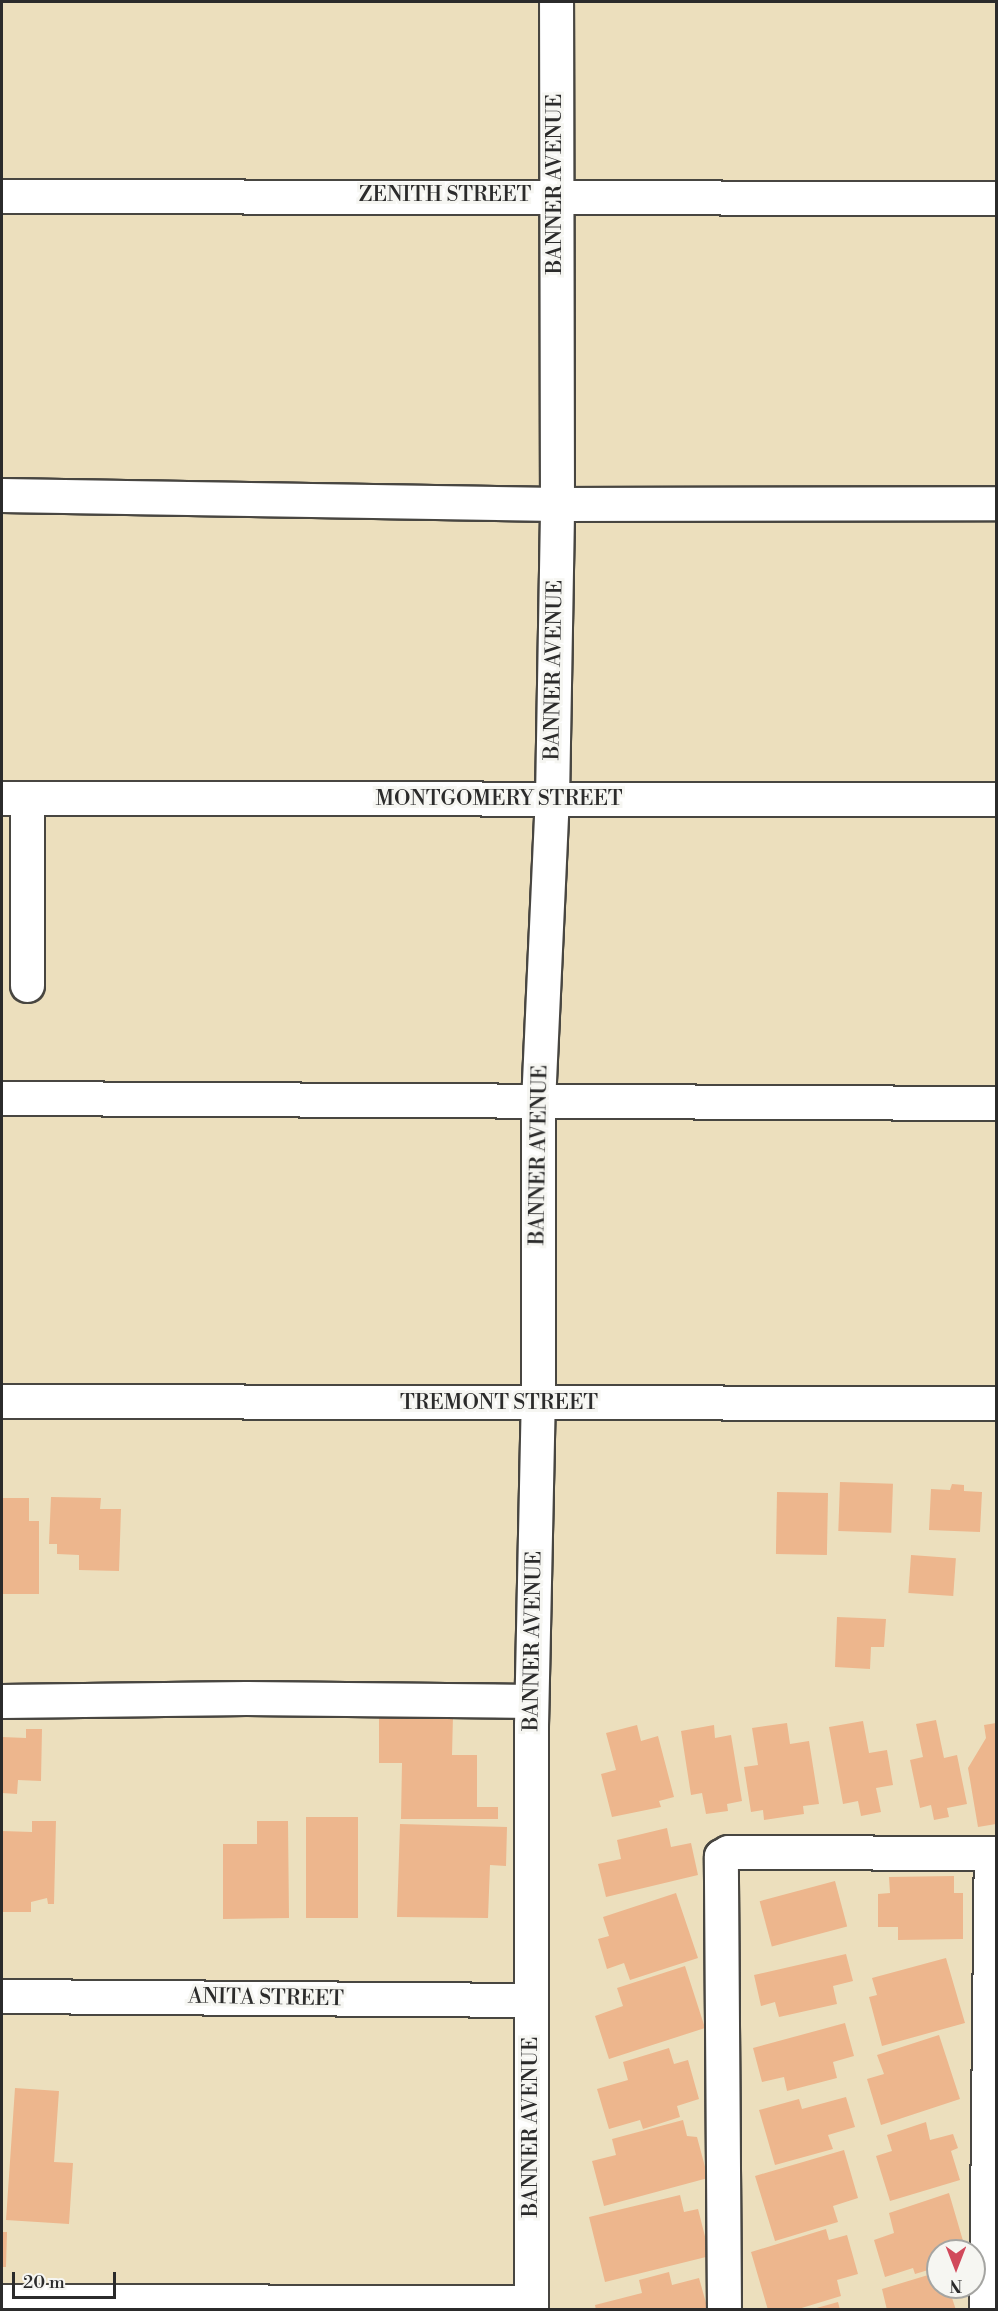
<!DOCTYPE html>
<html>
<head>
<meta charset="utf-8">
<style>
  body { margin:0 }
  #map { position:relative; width:998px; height:2311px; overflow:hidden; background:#ecdfbd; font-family:"Libre Bodoni",serif }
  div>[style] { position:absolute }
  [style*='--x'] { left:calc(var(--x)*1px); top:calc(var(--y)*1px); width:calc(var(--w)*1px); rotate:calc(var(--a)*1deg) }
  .building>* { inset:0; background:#edb68d; transform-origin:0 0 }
  .roads { filter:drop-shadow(2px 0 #484641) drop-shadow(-2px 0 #484641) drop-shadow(0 2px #484641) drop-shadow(0 -2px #484641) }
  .minor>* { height:33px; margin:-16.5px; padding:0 16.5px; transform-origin:16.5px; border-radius:16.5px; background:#fff }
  span { translate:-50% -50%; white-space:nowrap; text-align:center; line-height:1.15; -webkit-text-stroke:6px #f6f6f2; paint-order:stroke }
  .street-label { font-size:21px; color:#2b2b2b }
  .frame { position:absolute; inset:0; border:3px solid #2b2b2b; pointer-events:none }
  .north { position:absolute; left:926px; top:2239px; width:60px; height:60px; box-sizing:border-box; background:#f6f6f2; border:2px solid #a5a5a2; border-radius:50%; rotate:180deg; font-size:16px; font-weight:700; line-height:24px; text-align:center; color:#2b2b2b }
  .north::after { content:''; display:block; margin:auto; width:21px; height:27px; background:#d1495b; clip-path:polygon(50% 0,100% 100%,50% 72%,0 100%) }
  .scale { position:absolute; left:12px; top:2272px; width:104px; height:27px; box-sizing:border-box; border:3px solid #2b2b2b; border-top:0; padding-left:8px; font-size:18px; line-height:21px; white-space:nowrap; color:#2b2b2b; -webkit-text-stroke:4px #f6f6f2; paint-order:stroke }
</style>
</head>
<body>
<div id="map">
  <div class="building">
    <i style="left:840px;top:1482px;width:53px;height:49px;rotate:2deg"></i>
    <i style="clip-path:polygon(952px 1484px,964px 1485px,964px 1491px,982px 1492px,980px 1532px,929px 1530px,931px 1489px,950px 1490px)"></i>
    <i style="left:777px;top:1492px;width:51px;height:62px;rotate:1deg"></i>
    <i style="clip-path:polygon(51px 1497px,101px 1498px,100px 1509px,121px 1509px,119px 1571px,79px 1570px,79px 1555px,57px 1554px,57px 1544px,49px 1544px)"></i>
    <i style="clip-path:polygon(2px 1498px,29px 1498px,29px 1521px,39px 1521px,39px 1594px,2px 1594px)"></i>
    <i style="left:911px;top:1555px;width:45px;height:38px;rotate:4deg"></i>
    <i style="clip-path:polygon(837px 1617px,886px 1619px,884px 1647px,871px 1647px,870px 1669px,835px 1667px)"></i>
    <i style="clip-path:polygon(379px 1716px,453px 1716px,452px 1755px,477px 1755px,477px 1807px,498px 1807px,498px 1819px,401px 1819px,402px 1763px,379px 1763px)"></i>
    <i style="clip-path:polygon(936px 1720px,944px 1758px,957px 1755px,967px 1804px,947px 1808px,949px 1817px,934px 1820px,931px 1805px,920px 1808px,910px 1760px,923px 1757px,916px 1724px)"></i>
    <i style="clip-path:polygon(863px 1721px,869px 1753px,887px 1750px,893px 1785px,876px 1788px,881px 1812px,861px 1816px,858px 1801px,843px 1804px,829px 1727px)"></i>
    <i style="clip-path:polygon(787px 1723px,790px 1744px,809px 1741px,819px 1804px,803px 1806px,804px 1814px,764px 1820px,763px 1810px,751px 1812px,744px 1767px,758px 1765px,752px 1728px)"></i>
    <i style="clip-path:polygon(996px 1723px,996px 1824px,978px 1827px,968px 1768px,986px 1738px,984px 1725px)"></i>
    <i style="clip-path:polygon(637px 1725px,641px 1741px,658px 1736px,674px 1797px,659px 1801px,661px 1807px,612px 1817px,601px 1774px,616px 1770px,606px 1733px)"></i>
    <i style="clip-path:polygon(714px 1725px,715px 1738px,731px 1735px,742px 1801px,727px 1804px,728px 1811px,706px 1814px,702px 1793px,691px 1795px,681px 1731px)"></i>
    <i style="clip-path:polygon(26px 1729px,42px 1729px,41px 1781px,18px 1780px,17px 1794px,2px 1793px,2px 1737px,26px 1738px)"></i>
    <i style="left:306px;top:1817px;width:52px;height:101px"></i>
    <i style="clip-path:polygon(32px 1821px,56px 1821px,54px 1904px,48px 1904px,47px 1898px,31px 1902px,31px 1912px,2px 1912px,2px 1831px,32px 1832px)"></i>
    <i style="clip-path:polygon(257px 1821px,288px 1821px,289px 1918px,223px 1919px,223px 1844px,257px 1844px)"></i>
    <i style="clip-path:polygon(400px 1824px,507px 1827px,506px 1866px,490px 1865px,488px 1918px,397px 1917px)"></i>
    <i style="clip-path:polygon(667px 1828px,671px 1847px,691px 1843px,698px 1875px,606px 1897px,598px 1864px,621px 1859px,617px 1840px)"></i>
    <i style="clip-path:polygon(954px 1876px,954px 1893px,963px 1893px,963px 1939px,898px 1940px,898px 1927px,878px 1927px,878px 1894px,890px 1893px,889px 1877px)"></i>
    <i style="left:835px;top:1881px;width:47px;height:78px;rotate:75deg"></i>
    <i style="clip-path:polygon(676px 1893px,698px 1958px,630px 1980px,624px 1963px,607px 1969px,598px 1939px,609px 1936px,603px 1917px)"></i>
    <i style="clip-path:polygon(846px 1954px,853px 1981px,833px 1986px,837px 2004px,779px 2017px,775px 2002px,761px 2006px,754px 1975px)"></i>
    <i style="clip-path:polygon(946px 1958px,965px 2023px,882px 2046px,869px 1997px,877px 1995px,872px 1978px)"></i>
    <i style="clip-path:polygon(685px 1966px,705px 2028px,609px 2059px,595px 2016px,623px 2006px,617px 1988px)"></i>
    <i style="clip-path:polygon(845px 2023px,854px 2056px,833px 2062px,837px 2078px,787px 2091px,784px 2077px,762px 2082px,753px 2048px)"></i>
    <i style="clip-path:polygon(939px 2035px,960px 2099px,881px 2125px,867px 2079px,884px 2074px,877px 2055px)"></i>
    <i style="clip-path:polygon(669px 2048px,674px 2064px,688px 2060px,699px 2099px,677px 2106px,680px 2117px,643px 2129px,640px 2120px,609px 2129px,597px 2089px,628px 2080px,623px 2062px)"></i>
    <i style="clip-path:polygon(15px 2088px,59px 2091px,54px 2162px,73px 2163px,69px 2224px,6px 2220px)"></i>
    <i style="clip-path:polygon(846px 2097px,855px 2127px,828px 2135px,833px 2149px,775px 2165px,759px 2110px,799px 2099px,802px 2109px)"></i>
    <i style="clip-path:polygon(683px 2120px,687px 2136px,697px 2137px,708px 2178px,604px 2206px,592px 2161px,616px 2155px,612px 2139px)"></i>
    <i style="clip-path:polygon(926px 2122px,930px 2140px,953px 2134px,958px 2148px,951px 2151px,960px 2180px,890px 2201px,876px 2156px,892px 2151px,887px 2135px)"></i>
    <i style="clip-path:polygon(844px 2150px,858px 2198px,833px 2206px,838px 2222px,775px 2241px,755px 2176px)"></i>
    <i style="clip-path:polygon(949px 2193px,966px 2251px,938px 2251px,938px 2267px,915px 2274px,913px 2268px,885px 2277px,874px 2240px,894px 2233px,889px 2213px)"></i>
    <i style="clip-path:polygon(680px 2195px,684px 2212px,698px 2209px,710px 2256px,605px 2282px,589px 2217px)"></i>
    <i style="clip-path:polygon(826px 2229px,829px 2240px,847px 2235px,858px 2274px,837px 2280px,841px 2296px,795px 2310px,768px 2310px,751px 2252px)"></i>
    <i style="clip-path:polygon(2px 2232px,7px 2232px,6px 2267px,2px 2267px)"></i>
    <i style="clip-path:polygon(669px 2272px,672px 2285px,699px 2278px,708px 2310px,596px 2310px,595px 2305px,642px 2293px,639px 2280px)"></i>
    <i style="clip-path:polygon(938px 2272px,938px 2287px,949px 2289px,956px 2310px,887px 2310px,882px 2289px)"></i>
    <i style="clip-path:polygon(838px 2302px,840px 2310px,813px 2310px,813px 2309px)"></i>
  </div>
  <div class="roads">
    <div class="minor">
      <i style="--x:2;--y:196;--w:994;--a:0.12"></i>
      <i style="--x:2;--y:495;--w:555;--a:0.93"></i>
      <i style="--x:557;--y:504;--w:439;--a:-0.1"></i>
      <i style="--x:2;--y:798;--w:994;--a:0.06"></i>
      <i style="--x:27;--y:799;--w:186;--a:90"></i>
      <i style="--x:2;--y:1098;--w:994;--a:0.29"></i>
      <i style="--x:2;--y:1401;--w:994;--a:0.12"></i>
      <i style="--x:2;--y:1701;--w:244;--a:-0.7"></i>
      <i style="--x:246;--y:1698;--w:285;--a:0.6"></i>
      <i style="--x:2;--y:1996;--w:529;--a:0.43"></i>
      <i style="--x:2;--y:2301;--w:529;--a:0.11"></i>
      <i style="--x:531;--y:2310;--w:585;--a:-90"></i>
      <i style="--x:531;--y:1725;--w:321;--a:-88.8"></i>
      <i style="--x:538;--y:1404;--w:301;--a:-90"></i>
      <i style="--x:538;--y:1103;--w:304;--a:-87.4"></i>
      <i style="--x:552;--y:799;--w:295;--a:-89"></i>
      <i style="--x:557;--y:504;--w:502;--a:-90.11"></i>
      <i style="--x:724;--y:2310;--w:454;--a:-90.4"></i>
      <i style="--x:721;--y:1856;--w:8;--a:-30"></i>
      <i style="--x:728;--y:1852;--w:268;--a:0.2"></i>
      <i style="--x:986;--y:2310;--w:457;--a:-89.4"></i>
    </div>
  </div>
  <div class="street-label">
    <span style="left:555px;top:184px;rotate:-90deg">BANNER AVENUE</span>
    <span style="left:445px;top:195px">ZENITH STREET</span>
    <span style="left:554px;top:670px;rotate:-89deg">BANNER AVENUE</span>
    <span style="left:499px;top:799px">MONTGOMERY STREET</span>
    <span style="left:539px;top:1155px;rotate:-89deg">BANNER AVENUE</span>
    <span style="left:499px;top:1403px">TREMONT STREET</span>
    <span style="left:533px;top:1641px;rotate:-89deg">BANNER AVENUE</span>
    <span style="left:266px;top:1998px;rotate:1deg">ANITA STREET</span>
    <span style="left:531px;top:2127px;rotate:-90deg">BANNER AVENUE</span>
  </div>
  <div class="frame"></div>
  <div class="north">N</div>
  <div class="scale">20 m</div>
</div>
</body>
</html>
